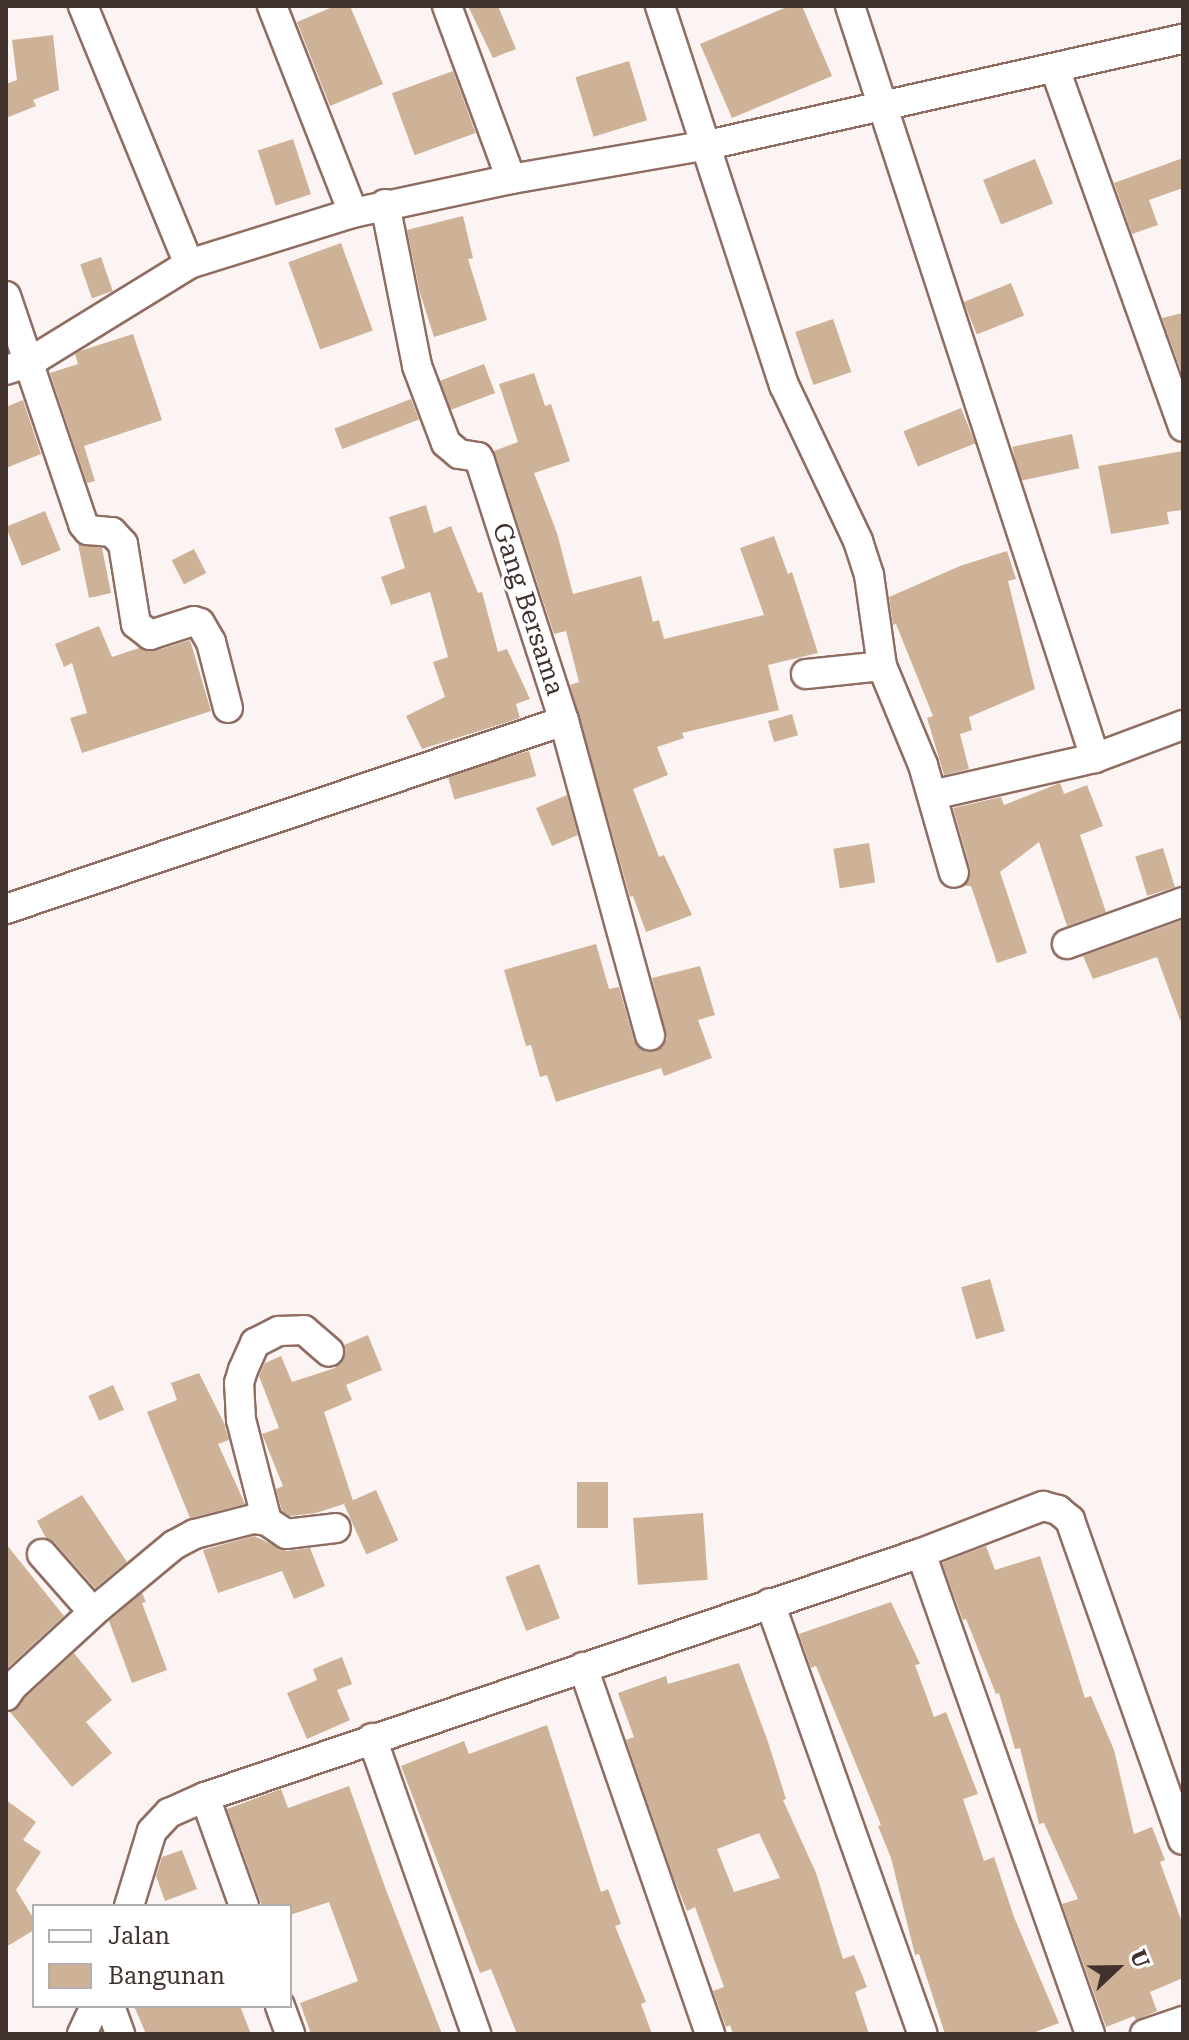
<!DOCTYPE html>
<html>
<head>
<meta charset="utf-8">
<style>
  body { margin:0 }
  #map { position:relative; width:1189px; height:2040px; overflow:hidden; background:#fcf4f2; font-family:"Roboto Serif",serif }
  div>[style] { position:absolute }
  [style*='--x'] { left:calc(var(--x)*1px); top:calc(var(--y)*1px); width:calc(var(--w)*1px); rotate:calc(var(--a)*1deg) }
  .building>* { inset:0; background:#cdb298; transform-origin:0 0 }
  .roads { filter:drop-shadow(2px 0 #8f6d62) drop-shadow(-2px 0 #8f6d62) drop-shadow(0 2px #8f6d62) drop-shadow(0 -2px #8f6d62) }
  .minor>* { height:28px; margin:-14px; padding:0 14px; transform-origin:14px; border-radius:14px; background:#fff }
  span { translate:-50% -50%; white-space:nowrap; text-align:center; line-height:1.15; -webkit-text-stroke:6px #fff; paint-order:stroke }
  .street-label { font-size:26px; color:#41322e }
  .frame { position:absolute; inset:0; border:8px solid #41322e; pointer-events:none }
  .legend { position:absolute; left:32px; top:1904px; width:260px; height:104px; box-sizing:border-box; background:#fff; border:2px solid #b3adab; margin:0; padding:10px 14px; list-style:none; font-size:24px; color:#41322e }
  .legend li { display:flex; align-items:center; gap:16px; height:40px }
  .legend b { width:40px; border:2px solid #b3adab }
  .north { position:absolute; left:1077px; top:1928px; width:80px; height:80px; -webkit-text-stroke:6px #fff; paint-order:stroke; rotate:68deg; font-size:22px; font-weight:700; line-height:32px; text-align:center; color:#41322e }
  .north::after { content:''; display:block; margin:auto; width:28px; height:36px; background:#41322e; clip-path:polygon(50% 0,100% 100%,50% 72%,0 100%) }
</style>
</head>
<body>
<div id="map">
  <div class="building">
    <i style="clip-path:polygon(335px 6px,350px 6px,383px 84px,330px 106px,297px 22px)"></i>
    <i style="clip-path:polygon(468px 6px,498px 6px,516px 49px,493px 58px)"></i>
    <i style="clip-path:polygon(789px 6px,802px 6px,832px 76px,732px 118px,700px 44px)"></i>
    <i style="clip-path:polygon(53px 35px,59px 90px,33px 100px,36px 106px,6px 118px,6px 84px,17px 80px,12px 40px)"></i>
    <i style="left:629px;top:61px;width:62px;height:56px;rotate:73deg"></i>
    <i style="left:453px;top:71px;width:66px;height:65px;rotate:70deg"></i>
    <i style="left:293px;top:139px;width:58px;height:37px;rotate:72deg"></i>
    <i style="clip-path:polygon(1183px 158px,1183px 188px,1149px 200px,1158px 225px,1132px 234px,1114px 183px)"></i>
    <i style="left:1035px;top:159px;width:48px;height:56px;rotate:68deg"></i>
    <i style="clip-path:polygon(463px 216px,473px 258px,468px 259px,487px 320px,434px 337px,420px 293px,407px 230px)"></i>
    <i style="left:341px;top:243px;width:93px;height:56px;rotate:70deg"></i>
    <i style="left:101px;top:257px;width:36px;height:22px;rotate:71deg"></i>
    <i style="left:1011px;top:283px;width:35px;height:51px;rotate:68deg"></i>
    <i style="clip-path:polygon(1183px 313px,1183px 376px,1162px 318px)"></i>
    <i style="left:833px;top:319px;width:56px;height:40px;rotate:71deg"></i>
    <i style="clip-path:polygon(133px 334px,162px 420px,84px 446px,95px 481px,87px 483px,50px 373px,78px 364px,75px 354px,80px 351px)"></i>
    <i style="left:484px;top:364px;width:31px;height:47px;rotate:69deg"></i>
    <i style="clip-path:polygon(534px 373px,545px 406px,551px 404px,570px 461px,534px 473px,557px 533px,573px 594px,641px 576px,653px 622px,659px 620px,664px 639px,764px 615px,740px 548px,774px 536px,788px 574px,792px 572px,818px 653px,768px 665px,779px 710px,682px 733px,684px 738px,657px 747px,668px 775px,633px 789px,659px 857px,664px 855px,692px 915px,646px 932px,633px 896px,630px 897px,570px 685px,579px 682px,566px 631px,554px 634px,494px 451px,518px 442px,499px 384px)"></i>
    <i style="left:411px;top:399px;width:22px;height:82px;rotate:69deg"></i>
    <i style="clip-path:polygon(23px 400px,41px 454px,6px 468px,6px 407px)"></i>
    <i style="left:961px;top:408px;width:38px;height:62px;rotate:68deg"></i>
    <i style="left:1072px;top:434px;width:35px;height:61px;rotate:78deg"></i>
    <i style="clip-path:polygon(1183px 451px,1183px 510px,1167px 512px,1169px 524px,1111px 534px,1098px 466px)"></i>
    <i style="clip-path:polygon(426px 505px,434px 533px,451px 526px,478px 593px,482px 592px,498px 652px,507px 649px,530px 699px,516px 704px,520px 718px,422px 749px,406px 716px,445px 697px,433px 662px,448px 657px,430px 592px,391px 605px,381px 577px,405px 568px,389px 517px)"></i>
    <i style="left:45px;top:511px;width:42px;height:42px;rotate:68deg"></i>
    <i style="clip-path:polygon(78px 544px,102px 548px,111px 593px,89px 598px)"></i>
    <i style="left:194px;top:549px;width:27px;height:25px;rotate:63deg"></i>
    <i style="clip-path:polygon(1007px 551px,1016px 579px,1008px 581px,1035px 689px,969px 717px,972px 730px,960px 734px,969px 769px,944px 775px,927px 718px,933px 716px,896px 624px,893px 625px,889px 597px,960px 566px)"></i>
    <i style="clip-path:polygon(99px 626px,112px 657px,139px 648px,155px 651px,190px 640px,211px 711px,82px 753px,70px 718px,87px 713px,72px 663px,64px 667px,55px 644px)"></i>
    <i style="left:792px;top:714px;width:22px;height:25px;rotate:74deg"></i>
    <i style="left:529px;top:751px;width:26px;height:85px;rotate:74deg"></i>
    <i style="clip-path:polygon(1060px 783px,1064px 794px,1087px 785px,1103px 826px,1080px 835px,1106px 912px,1067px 926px,1039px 842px,1000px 872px,1027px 953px,997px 963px,971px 886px,965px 886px,970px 868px,953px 808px,1001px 797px,1004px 805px)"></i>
    <i style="clip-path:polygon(567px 795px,578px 835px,552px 846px,536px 808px)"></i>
    <i style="left:869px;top:843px;width:40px;height:36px;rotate:81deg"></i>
    <i style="left:1163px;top:848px;width:41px;height:29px;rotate:73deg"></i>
    <i style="clip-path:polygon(1183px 920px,1183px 1020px,1180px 1020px,1157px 957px,1093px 979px,1083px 956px)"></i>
    <i style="clip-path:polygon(596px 944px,609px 989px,619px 987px,634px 1040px,646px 1052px,661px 1047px,667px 1039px,652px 978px,700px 966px,715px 1015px,698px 1020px,712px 1058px,664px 1076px,661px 1068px,556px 1102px,547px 1075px,540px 1077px,531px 1045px,526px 1046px,504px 970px)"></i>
    <i style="left:990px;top:1279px;width:54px;height:30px;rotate:74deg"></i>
    <i style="clip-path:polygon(368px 1335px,382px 1370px,346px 1385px,352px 1400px,324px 1412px,353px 1501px,316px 1513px,290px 1516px,282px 1511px,276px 1489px,283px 1486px,262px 1434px,279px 1428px,259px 1376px,265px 1363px,281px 1356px,292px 1382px,335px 1368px,345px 1356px,344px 1345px)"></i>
    <i style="clip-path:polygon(199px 1373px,224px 1423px,229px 1440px,218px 1444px,245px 1504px,190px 1518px,147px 1412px,177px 1400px,171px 1383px)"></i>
    <i style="left:113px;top:1385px;width:27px;height:27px;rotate:66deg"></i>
    <i style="left:577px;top:1482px;width:31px;height:46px"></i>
    <i style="left:376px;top:1490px;width:55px;height:35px;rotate:66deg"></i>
    <i style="clip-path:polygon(82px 1495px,127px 1562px,95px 1588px,55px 1543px,46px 1538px,37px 1521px)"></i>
    <i style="left:703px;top:1513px;width:67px;height:70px;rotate:86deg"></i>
    <i style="clip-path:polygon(254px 1536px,287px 1551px,310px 1548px,325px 1586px,294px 1599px,282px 1571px,218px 1593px,203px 1550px)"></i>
    <i style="clip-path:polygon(6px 1544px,64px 1616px,6px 1669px)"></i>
    <i style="clip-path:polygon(986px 1546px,995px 1570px,1040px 1556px,1085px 1698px,1091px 1696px,1114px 1750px,1134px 1834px,1152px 1827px,1165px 1860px,1160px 1862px,1183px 1925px,1183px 1978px,1150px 1992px,1157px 2011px,1136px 2020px,1134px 2016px,1106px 2027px,1062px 1904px,1078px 1899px,1044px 1823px,1039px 1824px,1020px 1748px,1015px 1749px,999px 1693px,996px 1694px,966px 1619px,963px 1620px,942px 1563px)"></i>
    <i style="left:539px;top:1564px;width:58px;height:36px;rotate:69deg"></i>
    <i style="clip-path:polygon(142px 1593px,146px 1602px,142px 1603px,167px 1670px,132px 1683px,109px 1621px)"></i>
    <i style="clip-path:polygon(891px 1602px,920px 1664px,915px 1665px,934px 1717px,946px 1712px,955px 1735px,978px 1794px,963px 1799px,984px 1861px,994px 1857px,1014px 1917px,1059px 2023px,1030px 2034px,945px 2034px,919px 1954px,915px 1955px,891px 1858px,878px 1826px,881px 1825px,816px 1666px,811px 1668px,799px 1634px)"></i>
    <i style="clip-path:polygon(74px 1653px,112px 1700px,86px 1722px,112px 1753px,72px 1787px,10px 1712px)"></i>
    <i style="clip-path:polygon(342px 1657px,352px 1684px,337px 1690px,350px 1720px,307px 1739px,287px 1693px,317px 1680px,313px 1669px)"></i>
    <i style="clip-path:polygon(evenodd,739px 1663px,768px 1742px,786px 1799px,783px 1800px,816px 1873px,843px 1959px,854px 1955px,867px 1987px,855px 1992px,869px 2034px,733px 2034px,730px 2025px,726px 2027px,713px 1991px,724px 1987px,695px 1907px,687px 1911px,674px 1879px,626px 1740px,634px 1737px,618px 1693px,666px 1676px,668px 1684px,739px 1663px,759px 1833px,780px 1878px,734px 1892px,717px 1849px,759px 1833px)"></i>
    <i style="clip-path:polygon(547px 1725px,601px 1892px,608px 1889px,621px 1924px,615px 1926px,646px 2002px,641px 2004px,652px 2034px,517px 2034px,491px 1969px,480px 1973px,401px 1766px,464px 1741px,469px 1754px)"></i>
    <i style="clip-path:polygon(349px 1786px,386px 1890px,442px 2034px,311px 2034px,300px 2003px,358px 1981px,329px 1902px,290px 1915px,290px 1906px,262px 1906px,227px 1809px,281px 1789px,288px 1808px)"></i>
    <i style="clip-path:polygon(6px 1800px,36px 1822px,23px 1840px,41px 1852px,16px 1890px,34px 1919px,34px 1930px,6px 1947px)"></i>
    <i style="clip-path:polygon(182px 1850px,197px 1889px,165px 1901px,156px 1876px,162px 1857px)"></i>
    <i style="clip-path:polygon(134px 2006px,240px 2006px,251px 2034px,146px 2034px)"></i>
  </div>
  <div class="roads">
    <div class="minor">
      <i style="--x:83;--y:6;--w:279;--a:67.7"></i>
      <i style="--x:272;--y:6;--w:222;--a:68.6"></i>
      <i style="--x:447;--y:6;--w:184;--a:69.7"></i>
      <i style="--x:660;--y:6;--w:399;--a:71.9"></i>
      <i style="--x:784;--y:385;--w:173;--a:64.6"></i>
      <i style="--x:858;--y:541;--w:36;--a:72"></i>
      <i style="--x:869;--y:575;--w:92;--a:81.9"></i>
      <i style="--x:882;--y:666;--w:107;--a:67.5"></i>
      <i style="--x:923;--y:765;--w:112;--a:74"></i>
      <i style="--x:850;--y:6;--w:791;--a:71.95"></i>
      <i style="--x:1055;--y:69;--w:380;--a:70.3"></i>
      <i style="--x:385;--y:204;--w:165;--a:78.8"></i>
      <i style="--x:417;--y:366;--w:82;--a:69.4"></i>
      <i style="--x:446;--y:443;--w:17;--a:40"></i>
      <i style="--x:459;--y:454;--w:19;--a:9"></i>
      <i style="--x:478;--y:457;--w:4;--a:63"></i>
      <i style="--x:480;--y:461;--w:273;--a:72.1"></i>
      <i style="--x:564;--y:721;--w:326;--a:74.7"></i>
      <i style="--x:6;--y:296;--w:241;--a:71.3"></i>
      <i style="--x:83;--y:524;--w:8;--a:50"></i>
      <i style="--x:88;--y:530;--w:24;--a:5"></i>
      <i style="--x:112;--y:532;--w:16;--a:47"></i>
      <i style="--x:123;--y:544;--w:81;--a:80.8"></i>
      <i style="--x:136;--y:624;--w:18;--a:38"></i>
      <i style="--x:150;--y:635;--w:46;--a:-17.7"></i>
      <i style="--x:194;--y:621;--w:6;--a:18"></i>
      <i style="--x:200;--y:623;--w:22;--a:60"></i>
      <i style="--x:211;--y:642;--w:68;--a:75.6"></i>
      <i style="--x:6;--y:370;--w:25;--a:-18"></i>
      <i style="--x:30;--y:362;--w:187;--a:-31.6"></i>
      <i style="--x:189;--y:264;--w:172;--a:-17.3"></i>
      <i style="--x:353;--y:213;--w:162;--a:-12.1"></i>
      <i style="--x:511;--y:179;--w:195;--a:-9.8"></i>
      <i style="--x:703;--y:146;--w:492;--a:-12.6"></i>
      <i style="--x:806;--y:674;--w:76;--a:-6"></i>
      <i style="--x:932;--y:795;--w:167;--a:-12.8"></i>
      <i style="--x:1095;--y:758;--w:94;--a:-20.6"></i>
      <i style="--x:6;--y:909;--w:589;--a:-18.62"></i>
      <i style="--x:1067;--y:944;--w:123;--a:-19.9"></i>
      <i style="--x:267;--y:1521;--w:104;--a:-104.4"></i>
      <i style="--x:241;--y:1420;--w:37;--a:-93"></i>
      <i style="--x:239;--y:1383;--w:14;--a:-73"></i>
      <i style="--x:243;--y:1370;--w:30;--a:-66"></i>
      <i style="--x:255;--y:1343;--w:27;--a:-27"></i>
      <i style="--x:279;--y:1331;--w:25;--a:-2"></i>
      <i style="--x:304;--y:1330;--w:33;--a:41"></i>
      <i style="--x:921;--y:1553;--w:510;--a:70.64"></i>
      <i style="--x:42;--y:1554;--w:77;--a:48.7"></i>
      <i style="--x:770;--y:1603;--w:457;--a:70.5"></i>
      <i style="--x:583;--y:1667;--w:388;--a:70.9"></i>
      <i style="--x:6;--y:1696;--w:11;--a:-56"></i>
      <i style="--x:12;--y:1687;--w:117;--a:-42.6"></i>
      <i style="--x:98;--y:1608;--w:99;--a:-39.7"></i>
      <i style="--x:174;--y:1545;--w:24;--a:-28"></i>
      <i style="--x:195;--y:1534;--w:60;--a:-14.5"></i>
      <i style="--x:253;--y:1519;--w:14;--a:8"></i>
      <i style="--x:267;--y:1521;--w:23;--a:34"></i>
      <i style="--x:286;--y:1534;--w:50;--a:-6.8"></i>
      <i style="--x:372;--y:1738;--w:314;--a:70.6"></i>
      <i style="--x:205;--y:1797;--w:116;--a:70.3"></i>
      <i style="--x:129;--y:1906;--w:78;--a:-73"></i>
      <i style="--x:152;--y:1831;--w:25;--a:-47"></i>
      <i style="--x:169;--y:1813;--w:39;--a:-24"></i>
      <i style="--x:205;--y:1797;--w:756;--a:-18.82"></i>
      <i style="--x:921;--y:1553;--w:131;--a:-21.1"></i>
      <i style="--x:1043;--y:1506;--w:16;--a:15"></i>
      <i style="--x:1058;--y:1510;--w:16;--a:40"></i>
      <i style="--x:1070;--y:1520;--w:339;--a:70.6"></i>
      <i style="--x:110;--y:2006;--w:30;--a:70"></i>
      <i style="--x:280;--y:2006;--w:30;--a:70"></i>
      <i style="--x:82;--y:2034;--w:31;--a:-65"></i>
      <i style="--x:1145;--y:2034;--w:40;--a:-18.9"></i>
    </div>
  </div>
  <div class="street-label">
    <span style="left:528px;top:609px;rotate:72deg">Gang Bersama</span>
  </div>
  <div class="frame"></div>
  <ul class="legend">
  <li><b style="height:10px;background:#fff"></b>Jalan</li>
  <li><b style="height:22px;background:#cdb298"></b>Bangunan</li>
  </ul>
  <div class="north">U</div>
</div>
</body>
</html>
